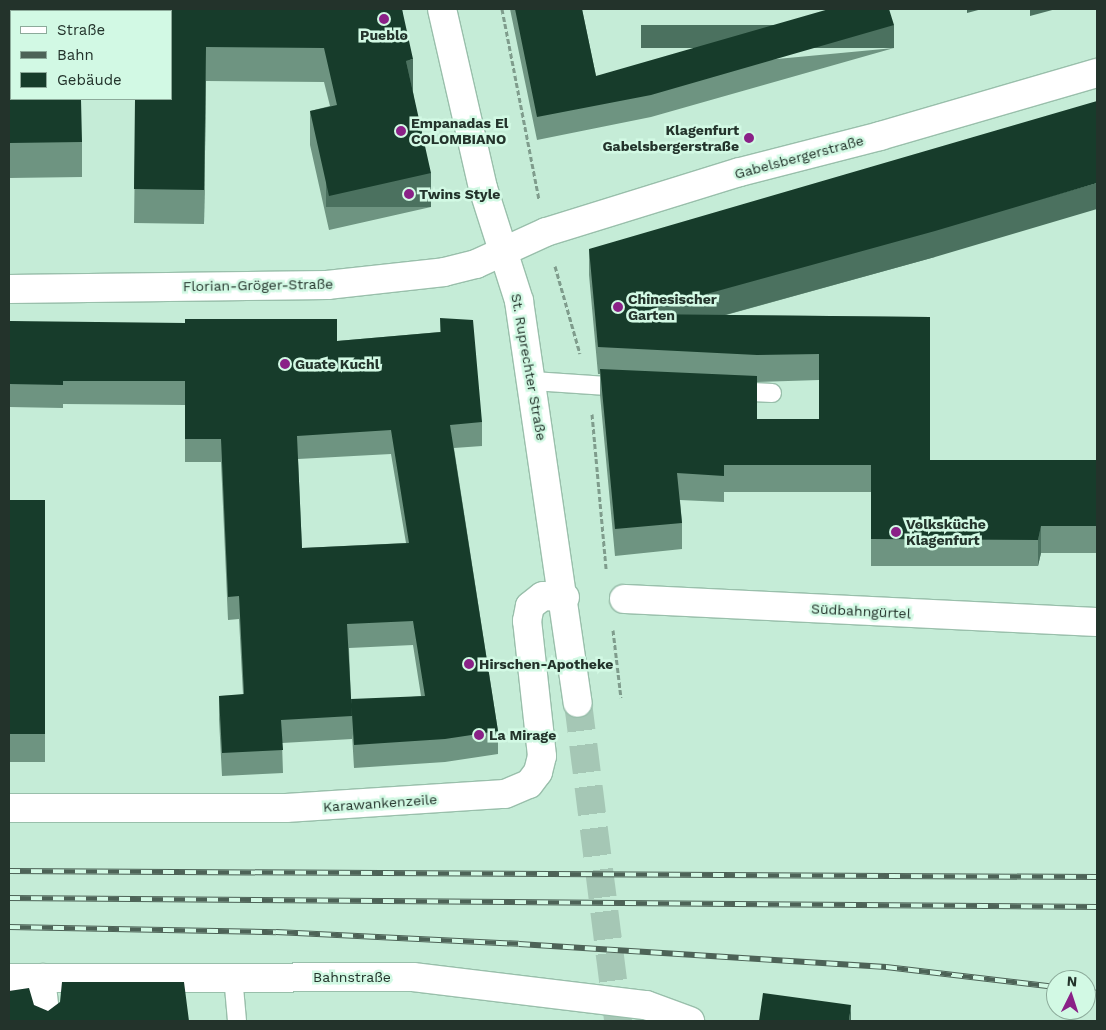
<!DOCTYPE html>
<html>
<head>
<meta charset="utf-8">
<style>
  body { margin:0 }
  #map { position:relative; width:1106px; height:1030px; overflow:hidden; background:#c5ecd7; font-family:"Work Sans",sans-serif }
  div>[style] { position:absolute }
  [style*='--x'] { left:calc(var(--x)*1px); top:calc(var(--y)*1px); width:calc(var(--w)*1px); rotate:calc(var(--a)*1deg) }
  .tertiary-tunnel>* { height:28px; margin-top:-14px; transform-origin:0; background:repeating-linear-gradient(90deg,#a5c7b5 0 28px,transparent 0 42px) }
  .path>* { height:3px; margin-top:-1.5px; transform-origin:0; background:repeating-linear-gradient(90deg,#7f9c8c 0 5px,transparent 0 7.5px) }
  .roads { filter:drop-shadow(1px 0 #99bfab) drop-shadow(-1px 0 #99bfab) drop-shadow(0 1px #99bfab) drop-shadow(0 -1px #99bfab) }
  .service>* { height:18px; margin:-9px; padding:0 9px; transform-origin:9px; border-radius:9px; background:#fff }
  .minor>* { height:28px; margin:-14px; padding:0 14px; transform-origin:14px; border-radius:14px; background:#fff }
  .tertiary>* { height:28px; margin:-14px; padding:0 14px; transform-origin:14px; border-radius:14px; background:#fff }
  .rail>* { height:5.5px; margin-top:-2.75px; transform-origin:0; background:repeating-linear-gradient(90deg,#d2f9e4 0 11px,#4d6357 0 22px); box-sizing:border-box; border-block:1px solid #4d6357 }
  .wall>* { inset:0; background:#6e9481; transform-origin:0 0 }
  .shaded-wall>* { inset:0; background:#4b715f; transform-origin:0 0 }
  .building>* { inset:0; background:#173c2b; transform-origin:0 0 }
  .dots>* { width:14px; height:14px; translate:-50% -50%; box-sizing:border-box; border:2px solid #d2f9e4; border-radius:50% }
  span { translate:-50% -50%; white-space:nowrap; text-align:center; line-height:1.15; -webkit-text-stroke:5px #d2f9e4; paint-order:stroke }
  .poi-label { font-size:14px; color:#23332b; font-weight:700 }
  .left { translate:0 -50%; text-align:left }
  .right { translate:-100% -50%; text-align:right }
  .street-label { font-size:14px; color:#23332b }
  .frame { position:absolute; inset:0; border:10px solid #23332b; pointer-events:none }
  .legend { position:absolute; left:10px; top:10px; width:162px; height:90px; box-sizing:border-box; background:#d2f9e4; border:1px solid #8caa9a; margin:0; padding:6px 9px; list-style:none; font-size:15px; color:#23332b }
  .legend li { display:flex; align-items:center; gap:10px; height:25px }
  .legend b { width:25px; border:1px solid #8caa9a }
  .north { position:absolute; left:1046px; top:970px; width:50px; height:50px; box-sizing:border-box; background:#d2f9e4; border:1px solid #8caa9a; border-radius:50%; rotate:4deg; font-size:14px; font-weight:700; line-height:20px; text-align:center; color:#23332b }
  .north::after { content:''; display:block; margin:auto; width:18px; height:22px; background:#8a2187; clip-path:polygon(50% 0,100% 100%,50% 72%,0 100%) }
</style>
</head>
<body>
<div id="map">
  <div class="tertiary-tunnel">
    <i style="--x:578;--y:703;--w:321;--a:82.8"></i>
  </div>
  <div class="path">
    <i style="--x:502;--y:9;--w:194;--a:79"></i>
    <i style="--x:555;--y:266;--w:91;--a:74.1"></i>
    <i style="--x:592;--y:414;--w:156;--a:84.8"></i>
    <i style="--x:613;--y:630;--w:68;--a:83.3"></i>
  </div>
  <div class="roads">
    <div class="service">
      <i style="--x:533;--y:381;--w:89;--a:3.9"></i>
      <i style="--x:733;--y:391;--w:39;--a:3"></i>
      <i style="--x:233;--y:976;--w:45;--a:84.9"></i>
    </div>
    <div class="minor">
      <i style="--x:624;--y:599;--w:474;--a:2.8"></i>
      <i style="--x:9;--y:808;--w:277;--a:0"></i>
      <i style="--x:286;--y:808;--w:219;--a:-3.7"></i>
      <i style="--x:505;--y:794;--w:26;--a:-23"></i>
      <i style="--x:529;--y:784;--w:15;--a:-53"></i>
      <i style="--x:538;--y:772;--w:16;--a:-76"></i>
      <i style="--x:542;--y:756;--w:136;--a:-96.3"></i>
      <i style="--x:527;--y:621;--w:15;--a:-79"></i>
      <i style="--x:530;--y:606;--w:16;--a:-38"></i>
      <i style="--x:543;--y:596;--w:22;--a:3"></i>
      <i style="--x:9;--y:978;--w:404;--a:-0.1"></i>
      <i style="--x:413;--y:977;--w:235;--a:6.9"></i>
      <i style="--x:646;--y:1005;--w:47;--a:20"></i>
      <i style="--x:41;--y:978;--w:43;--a:83.4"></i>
    </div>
    <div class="tertiary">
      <i style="--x:442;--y:9;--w:184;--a:77.1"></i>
      <i style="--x:483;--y:188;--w:119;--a:72.3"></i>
      <i style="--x:519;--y:301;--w:406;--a:81.7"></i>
      <i style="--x:9;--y:289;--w:318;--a:-0.7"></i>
      <i style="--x:327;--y:285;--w:118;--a:-6.3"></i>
      <i style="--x:444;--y:272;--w:33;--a:-14"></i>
      <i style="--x:476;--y:264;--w:77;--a:-24.6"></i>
      <i style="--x:546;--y:232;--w:203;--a:-17.2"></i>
      <i style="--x:740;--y:172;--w:145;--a:-14.4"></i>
      <i style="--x:880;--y:136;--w:226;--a:-16.2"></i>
    </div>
  </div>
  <div class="rail">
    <i style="--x:9;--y:871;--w:1088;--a:0.32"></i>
    <i style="--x:9;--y:898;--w:1088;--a:0.47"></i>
    <i style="--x:9;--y:927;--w:267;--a:1.1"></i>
    <i style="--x:276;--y:932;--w:243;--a:2.8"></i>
    <i style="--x:519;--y:944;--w:368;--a:3.6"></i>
    <i style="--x:886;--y:967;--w:171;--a:6.7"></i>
    <i style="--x:1086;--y:991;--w:11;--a:10"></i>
  </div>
  <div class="wall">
    <i style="clip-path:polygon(9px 9px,82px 142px,82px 177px,9px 178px)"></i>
    <i style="clip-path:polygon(137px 9px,402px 9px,413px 92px,431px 207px,329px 230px,310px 145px,310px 111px,330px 106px,324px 82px,206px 81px,204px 224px,134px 223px)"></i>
    <i style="clip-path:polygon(510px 9px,582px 9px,596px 76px,894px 48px,651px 117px,537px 140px)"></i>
    <i style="clip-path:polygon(evenodd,589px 249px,935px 257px,726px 315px,930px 317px,930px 460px,1097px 460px,1097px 553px,1041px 553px,1038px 566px,871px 566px,871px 492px,724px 492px,724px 502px,680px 500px,682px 523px,682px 549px,615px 556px,600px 395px,600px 374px,598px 374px,589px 275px,589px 249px,819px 380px,819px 419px,757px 419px,757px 382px,819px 380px)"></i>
    <i style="clip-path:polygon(evenodd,440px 318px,482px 422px,482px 446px,454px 448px,498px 731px,498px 754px,445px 762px,354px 768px,352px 734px,352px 739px,282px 743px,283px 773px,222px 776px,219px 719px,219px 696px,243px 695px,239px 619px,228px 620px,221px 462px,185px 462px,185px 405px,63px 404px,63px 408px,9px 407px,9px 321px,337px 341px,440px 332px,440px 318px,391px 454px,406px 543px,302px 548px,298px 459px,391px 454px,440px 318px,413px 645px,421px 696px,351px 703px,349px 648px,413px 645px)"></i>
    <i style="left:9px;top:500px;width:36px;height:262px"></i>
  </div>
  <div class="shaded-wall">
    <i style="clip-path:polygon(967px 9px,982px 9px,967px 13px)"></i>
    <i style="clip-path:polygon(1030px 9px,1056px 9px,1030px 16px)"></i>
    <i style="left:894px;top:25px;width:23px;height:253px;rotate:90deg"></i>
    <i style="clip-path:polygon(206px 47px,206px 81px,204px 224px,204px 190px)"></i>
    <i style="clip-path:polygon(413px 59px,413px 93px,406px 61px)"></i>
    <i style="left:431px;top:173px;width:34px;height:105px;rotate:90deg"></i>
    <i style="clip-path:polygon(1097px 183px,1097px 209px,935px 257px,634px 340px,634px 314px)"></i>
    <i style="clip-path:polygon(1041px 526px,1041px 553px,1038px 566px,1038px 540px)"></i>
    <i style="clip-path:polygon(851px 1005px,851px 1021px,849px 1021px)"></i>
  </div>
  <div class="building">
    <i style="clip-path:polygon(9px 9px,80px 9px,80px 11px,11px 11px,11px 99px,81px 99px,82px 142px,9px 143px)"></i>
    <i style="clip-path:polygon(137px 9px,402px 9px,413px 59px,406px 61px,431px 173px,329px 196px,310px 111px,337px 105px,324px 48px,206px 47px,204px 190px,134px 189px,135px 99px,171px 99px,171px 11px,137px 11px)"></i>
    <i style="clip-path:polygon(515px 9px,582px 9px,596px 76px,829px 9px,889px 9px,894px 25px,651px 95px,537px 117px)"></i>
    <i style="clip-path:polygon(1097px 101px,1097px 183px,935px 231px,634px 314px,930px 317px,930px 460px,1097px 460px,1097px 526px,1041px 526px,1038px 540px,871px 539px,871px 465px,724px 465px,724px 476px,677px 473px,682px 523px,615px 529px,600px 369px,757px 376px,757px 419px,819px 419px,819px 354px,757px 355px,598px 347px,589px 249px)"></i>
    <i style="clip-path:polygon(evenodd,440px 318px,473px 320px,482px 422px,450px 425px,498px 731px,445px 739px,354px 745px,351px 699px,425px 696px,413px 621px,347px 624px,352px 716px,281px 720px,283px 750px,222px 753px,219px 696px,244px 694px,239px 596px,228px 597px,221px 439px,185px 439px,185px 381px,63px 381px,63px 385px,9px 384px,9px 321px,185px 323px,185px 319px,337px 319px,337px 341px,441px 332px,440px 318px,391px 430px,409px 543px,302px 548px,297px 436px,391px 430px)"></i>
    <i style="left:9px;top:500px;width:36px;height:234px"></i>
    <i style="clip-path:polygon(62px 982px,184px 982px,189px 1021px,9px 1021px,9px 991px,29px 988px,34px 1005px,48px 1011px,60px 1002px)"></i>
    <i style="clip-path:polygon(763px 993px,851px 1005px,849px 1021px,759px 1021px)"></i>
  </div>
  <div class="dots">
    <i style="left:384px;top:19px;background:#8a2187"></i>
    <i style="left:401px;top:131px;background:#8a2187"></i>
    <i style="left:749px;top:138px;background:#8a2187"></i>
    <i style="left:409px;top:194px;background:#8a2187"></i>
    <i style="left:618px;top:307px;background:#8a2187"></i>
    <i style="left:285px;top:364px;background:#8a2187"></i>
    <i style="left:896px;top:532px;background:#8a2187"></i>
    <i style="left:469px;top:664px;background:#8a2187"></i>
    <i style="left:479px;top:735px;background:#8a2187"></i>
  </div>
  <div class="poi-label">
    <span style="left:384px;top:35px">Pueblo</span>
    <span class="left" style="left:411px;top:131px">Empanadas El<br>COLOMBIANO</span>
    <span class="right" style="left:739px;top:138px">Klagenfurt<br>Gabelsbergerstraße</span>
    <span class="left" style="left:419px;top:194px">Twins Style</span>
    <span class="left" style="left:628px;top:307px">Chinesischer<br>Garten</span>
    <span class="left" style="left:295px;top:364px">Guate Kuchl</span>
    <span class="left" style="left:906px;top:532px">Volksküche<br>Klagenfurt</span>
    <span class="left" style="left:479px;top:664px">Hirschen-Apotheke</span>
    <span class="left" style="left:489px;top:735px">La Mirage</span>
  </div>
  <div class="street-label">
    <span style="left:799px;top:157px;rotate:-15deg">Gabelsbergerstraße</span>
    <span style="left:258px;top:285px;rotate:-1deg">Florian-Gröger-Straße</span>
    <span style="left:529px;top:367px;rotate:80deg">St. Ruprechter Straße</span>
    <span style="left:861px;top:611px;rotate:3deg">Südbahngürtel</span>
    <span style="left:380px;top:803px;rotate:-4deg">Karawankenzeile</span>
    <span style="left:352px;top:977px">Bahnstraße</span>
  </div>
  <div class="frame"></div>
  <ul class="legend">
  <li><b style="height:6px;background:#fff"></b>Straße</li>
  <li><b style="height:6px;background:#4d6357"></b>Bahn</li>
  <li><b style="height:14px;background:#173c2b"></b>Gebäude</li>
  </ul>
  <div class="north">N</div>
</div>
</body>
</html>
